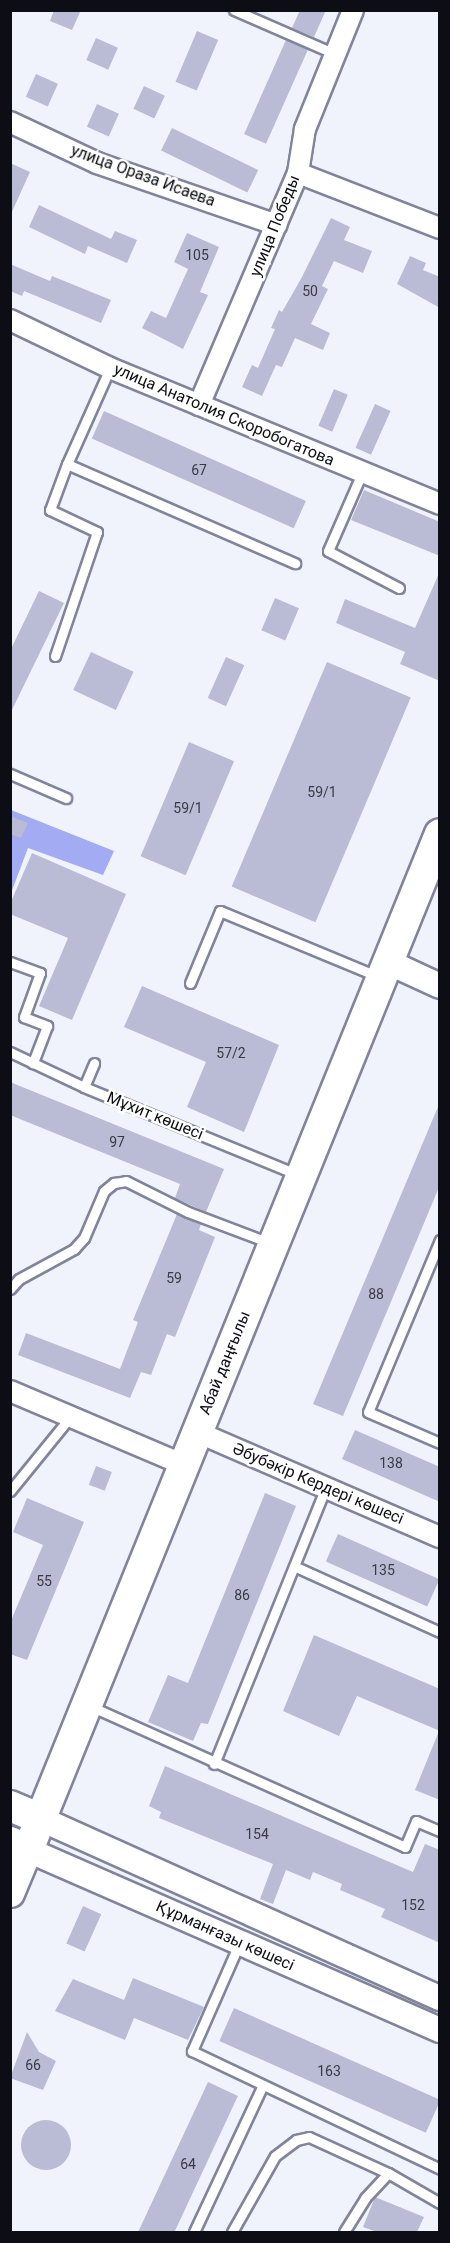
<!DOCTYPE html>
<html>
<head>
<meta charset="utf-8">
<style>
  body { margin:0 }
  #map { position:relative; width:450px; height:2243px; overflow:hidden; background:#f1f3fc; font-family:Roboto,sans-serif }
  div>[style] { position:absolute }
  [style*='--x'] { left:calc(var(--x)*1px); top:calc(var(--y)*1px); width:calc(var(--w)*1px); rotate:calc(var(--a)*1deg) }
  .forest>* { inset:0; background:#a3abf3 }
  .building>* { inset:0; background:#b9bcd4; transform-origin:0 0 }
  .round { border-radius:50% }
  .roads { filter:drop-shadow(2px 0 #81849a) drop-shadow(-2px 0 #81849a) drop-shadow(0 2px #81849a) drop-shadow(0 -2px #81849a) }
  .service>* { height:9px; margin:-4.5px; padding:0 4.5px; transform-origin:4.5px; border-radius:4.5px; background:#fff }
  .minor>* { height:20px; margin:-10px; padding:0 10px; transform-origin:10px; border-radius:10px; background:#fff }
  .tertiary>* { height:24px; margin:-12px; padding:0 12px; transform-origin:12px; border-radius:12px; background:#fff }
  .secondary>* { height:27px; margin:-13.5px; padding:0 13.5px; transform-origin:13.5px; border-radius:13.5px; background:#fff }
  .primary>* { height:30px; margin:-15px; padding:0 15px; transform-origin:15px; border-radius:15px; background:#fff }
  span { translate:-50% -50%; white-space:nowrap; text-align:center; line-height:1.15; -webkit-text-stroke:5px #fff; paint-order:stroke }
  .number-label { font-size:14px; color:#383a45 }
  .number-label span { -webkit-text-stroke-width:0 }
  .street-label { font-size:16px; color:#0d0e15 }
  .frame { position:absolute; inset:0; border:12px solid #0d0e15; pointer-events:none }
</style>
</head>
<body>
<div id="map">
  <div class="forest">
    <i style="clip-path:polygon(11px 810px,114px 851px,103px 875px,28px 848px,11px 893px)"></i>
  </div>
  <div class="building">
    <i style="clip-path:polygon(54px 10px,81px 10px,72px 30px,50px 21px)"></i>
    <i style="clip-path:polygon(300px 10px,326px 10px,314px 37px,292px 28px)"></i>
    <i style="left:197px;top:31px;width:23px;height:55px;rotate:23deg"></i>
    <i style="left:96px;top:38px;width:24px;height:24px;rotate:24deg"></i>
    <i style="left:286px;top:40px;width:24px;height:103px;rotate:24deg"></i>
    <i style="left:36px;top:74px;width:24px;height:25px;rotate:24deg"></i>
    <i style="left:144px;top:86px;width:23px;height:25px;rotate:25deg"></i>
    <i style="left:97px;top:104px;width:24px;height:25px;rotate:24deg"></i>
    <i style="left:172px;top:128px;width:96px;height:25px;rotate:26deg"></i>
    <i style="clip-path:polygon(10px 163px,30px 172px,10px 216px)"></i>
    <i style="clip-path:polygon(39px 205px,111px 239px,115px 231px,137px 240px,127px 263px,88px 246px,85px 254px,29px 227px)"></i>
    <i style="clip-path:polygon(331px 218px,350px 227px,344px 240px,372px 251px,363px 273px,334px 261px,322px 286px,328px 289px,311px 324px,330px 333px,323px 350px,295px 338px,282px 367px,276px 365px,262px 396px,242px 387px,252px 365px,258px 368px,275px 329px,271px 328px,279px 310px,282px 312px,302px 277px)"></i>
    <i style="clip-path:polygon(187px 233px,219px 247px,200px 292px,208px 295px,183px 349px,142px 328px,151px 311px,166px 318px,188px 269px,174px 262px)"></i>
    <i style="clip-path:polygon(410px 256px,426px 263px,423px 270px,440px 277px,440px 308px,397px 284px)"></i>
    <i style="clip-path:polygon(10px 264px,50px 281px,52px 276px,111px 300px,101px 323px,24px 291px,22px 296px,10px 291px)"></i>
    <i style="left:334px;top:389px;width:15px;height:40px;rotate:23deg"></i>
    <i style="left:375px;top:404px;width:17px;height:48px;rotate:24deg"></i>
    <i style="left:104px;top:411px;width:221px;height:30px;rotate:24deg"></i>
    <i style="clip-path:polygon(364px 490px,440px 522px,440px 556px,351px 520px)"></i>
    <i style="clip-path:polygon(440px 571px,440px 681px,400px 664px,405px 652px,336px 623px,345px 599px,415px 628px)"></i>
    <i style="clip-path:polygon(39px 591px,64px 603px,10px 714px,10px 651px)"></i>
    <i style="left:275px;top:598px;width:26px;height:35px;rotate:23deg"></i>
    <i style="left:91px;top:652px;width:47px;height:42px;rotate:25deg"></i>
    <i style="left:226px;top:657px;width:20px;height:45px;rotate:24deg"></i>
    <i style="left:327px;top:662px;width:91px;height:244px;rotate:23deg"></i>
    <i style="left:189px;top:742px;width:49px;height:124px;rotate:23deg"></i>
    <i style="clip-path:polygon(10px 816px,28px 823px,21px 838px,10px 834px)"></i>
    <i style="clip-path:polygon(32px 853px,126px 894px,72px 1020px,39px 1006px,68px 938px,10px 914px,10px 904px)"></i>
    <i style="clip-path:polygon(142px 986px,279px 1045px,244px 1132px,187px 1107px,206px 1062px,124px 1027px)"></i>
    <i style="clip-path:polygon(10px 1082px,224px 1169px,206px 1212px,175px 1198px,180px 1184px,10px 1115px)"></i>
    <i style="clip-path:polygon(440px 1102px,440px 1185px,343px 1416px,313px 1404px)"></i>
    <i style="clip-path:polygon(177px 1214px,201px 1224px,199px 1230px,215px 1237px,175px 1337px,167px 1334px,151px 1375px,141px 1372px,130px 1398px,18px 1355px,26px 1333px,120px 1369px,138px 1322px,133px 1320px)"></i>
    <i style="clip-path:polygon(355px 1430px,440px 1467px,440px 1502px,342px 1459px)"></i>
    <i style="left:96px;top:1466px;width:17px;height:20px;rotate:21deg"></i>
    <i style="clip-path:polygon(265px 1493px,296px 1506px,208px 1724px,201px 1723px,193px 1741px,148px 1722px,168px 1675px,188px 1683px)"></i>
    <i style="clip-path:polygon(27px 1498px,84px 1522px,27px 1660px,10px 1654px,10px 1623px,43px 1545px,13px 1532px)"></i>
    <i style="left:338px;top:1534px;width:111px;height:30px;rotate:24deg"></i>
    <i style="clip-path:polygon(314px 1635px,440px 1689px,440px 1731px,357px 1696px,339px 1736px,283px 1711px)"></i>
    <i style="clip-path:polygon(439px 1731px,440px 1731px,440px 1800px,415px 1790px)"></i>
    <i style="clip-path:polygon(165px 1766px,413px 1872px,425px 1844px,440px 1850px,440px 1943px,381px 1917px,385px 1909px,340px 1890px,342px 1884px,313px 1872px,310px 1880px,286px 1870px,273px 1904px,260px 1899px,273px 1864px,159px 1818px,161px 1812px,149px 1806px)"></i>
    <i style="left:83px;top:1906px;width:20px;height:41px;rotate:24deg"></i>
    <i style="clip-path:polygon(133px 1978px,204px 2007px,188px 2040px,134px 2018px,125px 2040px,55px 2011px,73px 1979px,124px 2000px)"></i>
    <i style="left:234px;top:2008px;width:226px;height:36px;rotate:24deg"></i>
    <i style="clip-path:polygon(27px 2032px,39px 2052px,56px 2061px,43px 2090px,10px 2078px)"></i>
    <i style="left:208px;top:2082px;width:33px;height:166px;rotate:25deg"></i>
    <i class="round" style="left:21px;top:2120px;width:50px;height:50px"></i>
    <i style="clip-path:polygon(375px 2197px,424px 2217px,417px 2232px,377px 2232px,363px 2227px)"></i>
  </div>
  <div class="roads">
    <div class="service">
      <i style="--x:234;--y:10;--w:108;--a:23.5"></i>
      <i style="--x:110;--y:368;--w:105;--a:114.1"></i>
      <i style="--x:67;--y:464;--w:249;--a:23.5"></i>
      <i style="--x:362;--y:473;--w:85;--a:113.6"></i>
      <i style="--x:328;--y:551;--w:80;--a:27.5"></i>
      <i style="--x:55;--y:656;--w:131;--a:-71.3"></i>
      <i style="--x:97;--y:532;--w:52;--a:-154.9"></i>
      <i style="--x:50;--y:510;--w:49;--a:-69.7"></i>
      <i style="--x:10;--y:774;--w:61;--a:23.2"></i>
      <i style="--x:10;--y:962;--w:32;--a:20"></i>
      <i style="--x:40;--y:973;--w:47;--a:110"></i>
      <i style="--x:24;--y:1017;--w:25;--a:21"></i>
      <i style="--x:47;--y:1026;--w:40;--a:111"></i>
      <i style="--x:190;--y:983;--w:78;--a:-67.4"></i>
      <i style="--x:220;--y:911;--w:172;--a:22.5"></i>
      <i style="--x:10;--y:1052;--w:82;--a:25.3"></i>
      <i style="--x:84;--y:1087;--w:232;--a:22.3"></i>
      <i style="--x:84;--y:1087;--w:26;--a:-67"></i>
      <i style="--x:440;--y:1240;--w:186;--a:112.7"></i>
      <i style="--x:368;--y:1412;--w:78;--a:23.3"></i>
      <i style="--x:10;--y:1289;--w:13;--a:-48"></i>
      <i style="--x:19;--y:1279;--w:63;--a:-28.6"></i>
      <i style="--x:74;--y:1249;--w:15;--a:-48"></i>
      <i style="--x:84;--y:1238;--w:51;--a:-66.9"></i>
      <i style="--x:104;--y:1191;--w:13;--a:-39"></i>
      <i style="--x:114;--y:1183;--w:12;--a:-9"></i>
      <i style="--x:126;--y:1181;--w:69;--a:26.6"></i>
      <i style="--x:188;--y:1212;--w:88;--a:20.7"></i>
      <i style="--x:10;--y:1491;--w:97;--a:-50.9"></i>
      <i style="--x:296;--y:1567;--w:158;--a:24.3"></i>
      <i style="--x:90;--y:1706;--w:345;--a:24.1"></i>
      <i style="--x:405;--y:1847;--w:28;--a:-67"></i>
      <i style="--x:416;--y:1821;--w:26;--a:23"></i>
      <i style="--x:214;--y:1764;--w:299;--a:-68"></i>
      <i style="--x:239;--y:1944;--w:117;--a:113.7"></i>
      <i style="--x:192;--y:2051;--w:275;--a:25.4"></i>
      <i style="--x:194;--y:2232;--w:162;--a:-64.9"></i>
      <i style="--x:232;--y:2232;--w:87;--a:-60.5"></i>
      <i style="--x:275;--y:2156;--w:26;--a:-37"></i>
      <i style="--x:296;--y:2140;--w:13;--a:-13"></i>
      <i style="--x:309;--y:2137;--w:87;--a:24.5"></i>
      <i style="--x:388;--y:2173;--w:60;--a:30"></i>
      <i style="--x:344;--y:2232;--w:40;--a:-58"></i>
      <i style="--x:365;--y:2198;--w:34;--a:-47"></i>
    </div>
    <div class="minor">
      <i style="--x:10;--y:122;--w:96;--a:25.2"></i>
      <i style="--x:97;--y:163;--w:190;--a:19"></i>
      <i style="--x:298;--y:173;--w:152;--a:21.2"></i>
      <i style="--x:10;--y:320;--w:111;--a:25.6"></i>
      <i style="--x:110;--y:368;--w:357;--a:22.4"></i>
      <i style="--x:199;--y:405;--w:252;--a:-66.9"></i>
      <i style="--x:298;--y:173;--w:45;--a:-81"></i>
      <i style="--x:305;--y:129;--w:128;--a:-68"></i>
      <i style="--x:10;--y:1391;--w:189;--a:23"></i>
      <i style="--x:197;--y:1432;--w:265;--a:23.4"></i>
    </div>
    <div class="tertiary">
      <i style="--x:388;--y:962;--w:57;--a:24.8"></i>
      <i style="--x:41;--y:1819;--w:437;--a:24.2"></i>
      <i style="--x:28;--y:1850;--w:450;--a:23.6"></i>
    </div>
    <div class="secondary">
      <i style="--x:10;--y:1893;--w:47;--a:-67.3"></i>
    </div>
    <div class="primary">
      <i style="--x:10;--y:1806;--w:34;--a:23"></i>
      <i style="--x:10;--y:1842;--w:20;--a:24"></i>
      <i style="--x:28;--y:1850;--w:1096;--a:-67.93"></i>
    </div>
  </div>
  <div class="number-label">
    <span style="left:197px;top:255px">105</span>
    <span style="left:310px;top:291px">50</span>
    <span style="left:199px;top:470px">67</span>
    <span style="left:322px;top:792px">59/1</span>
    <span style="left:188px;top:808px">59/1</span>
    <span style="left:231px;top:1053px">57/2</span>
    <span style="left:117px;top:1142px">97</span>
    <span style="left:174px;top:1278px">59</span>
    <span style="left:376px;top:1294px">88</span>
    <span style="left:391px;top:1463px">138</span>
    <span style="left:383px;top:1570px">135</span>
    <span style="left:44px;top:1581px">55</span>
    <span style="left:242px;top:1595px">86</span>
    <span style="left:257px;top:1834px">154</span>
    <span style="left:413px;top:1905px">152</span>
    <span style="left:33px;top:2065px">66</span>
    <span style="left:329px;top:2071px">163</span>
    <span style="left:188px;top:2164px">64</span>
  </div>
  <div class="street-label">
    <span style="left:143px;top:176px;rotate:20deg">улица Ораза Исаева</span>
    <span style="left:275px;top:226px;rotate:-68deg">улица Победы</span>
    <span style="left:224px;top:415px;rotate:23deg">улица Анатолия Скоробогатова</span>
    <span style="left:155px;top:1116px;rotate:22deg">Мұхит көшесі</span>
    <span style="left:225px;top:1363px;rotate:-68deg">Абай даңғылы</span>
    <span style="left:318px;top:1484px;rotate:23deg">Әбубәкір Кердері көшесі</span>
    <span style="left:225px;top:1936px;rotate:24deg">Құрманғазы көшесі</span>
  </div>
  <div class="frame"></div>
</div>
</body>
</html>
